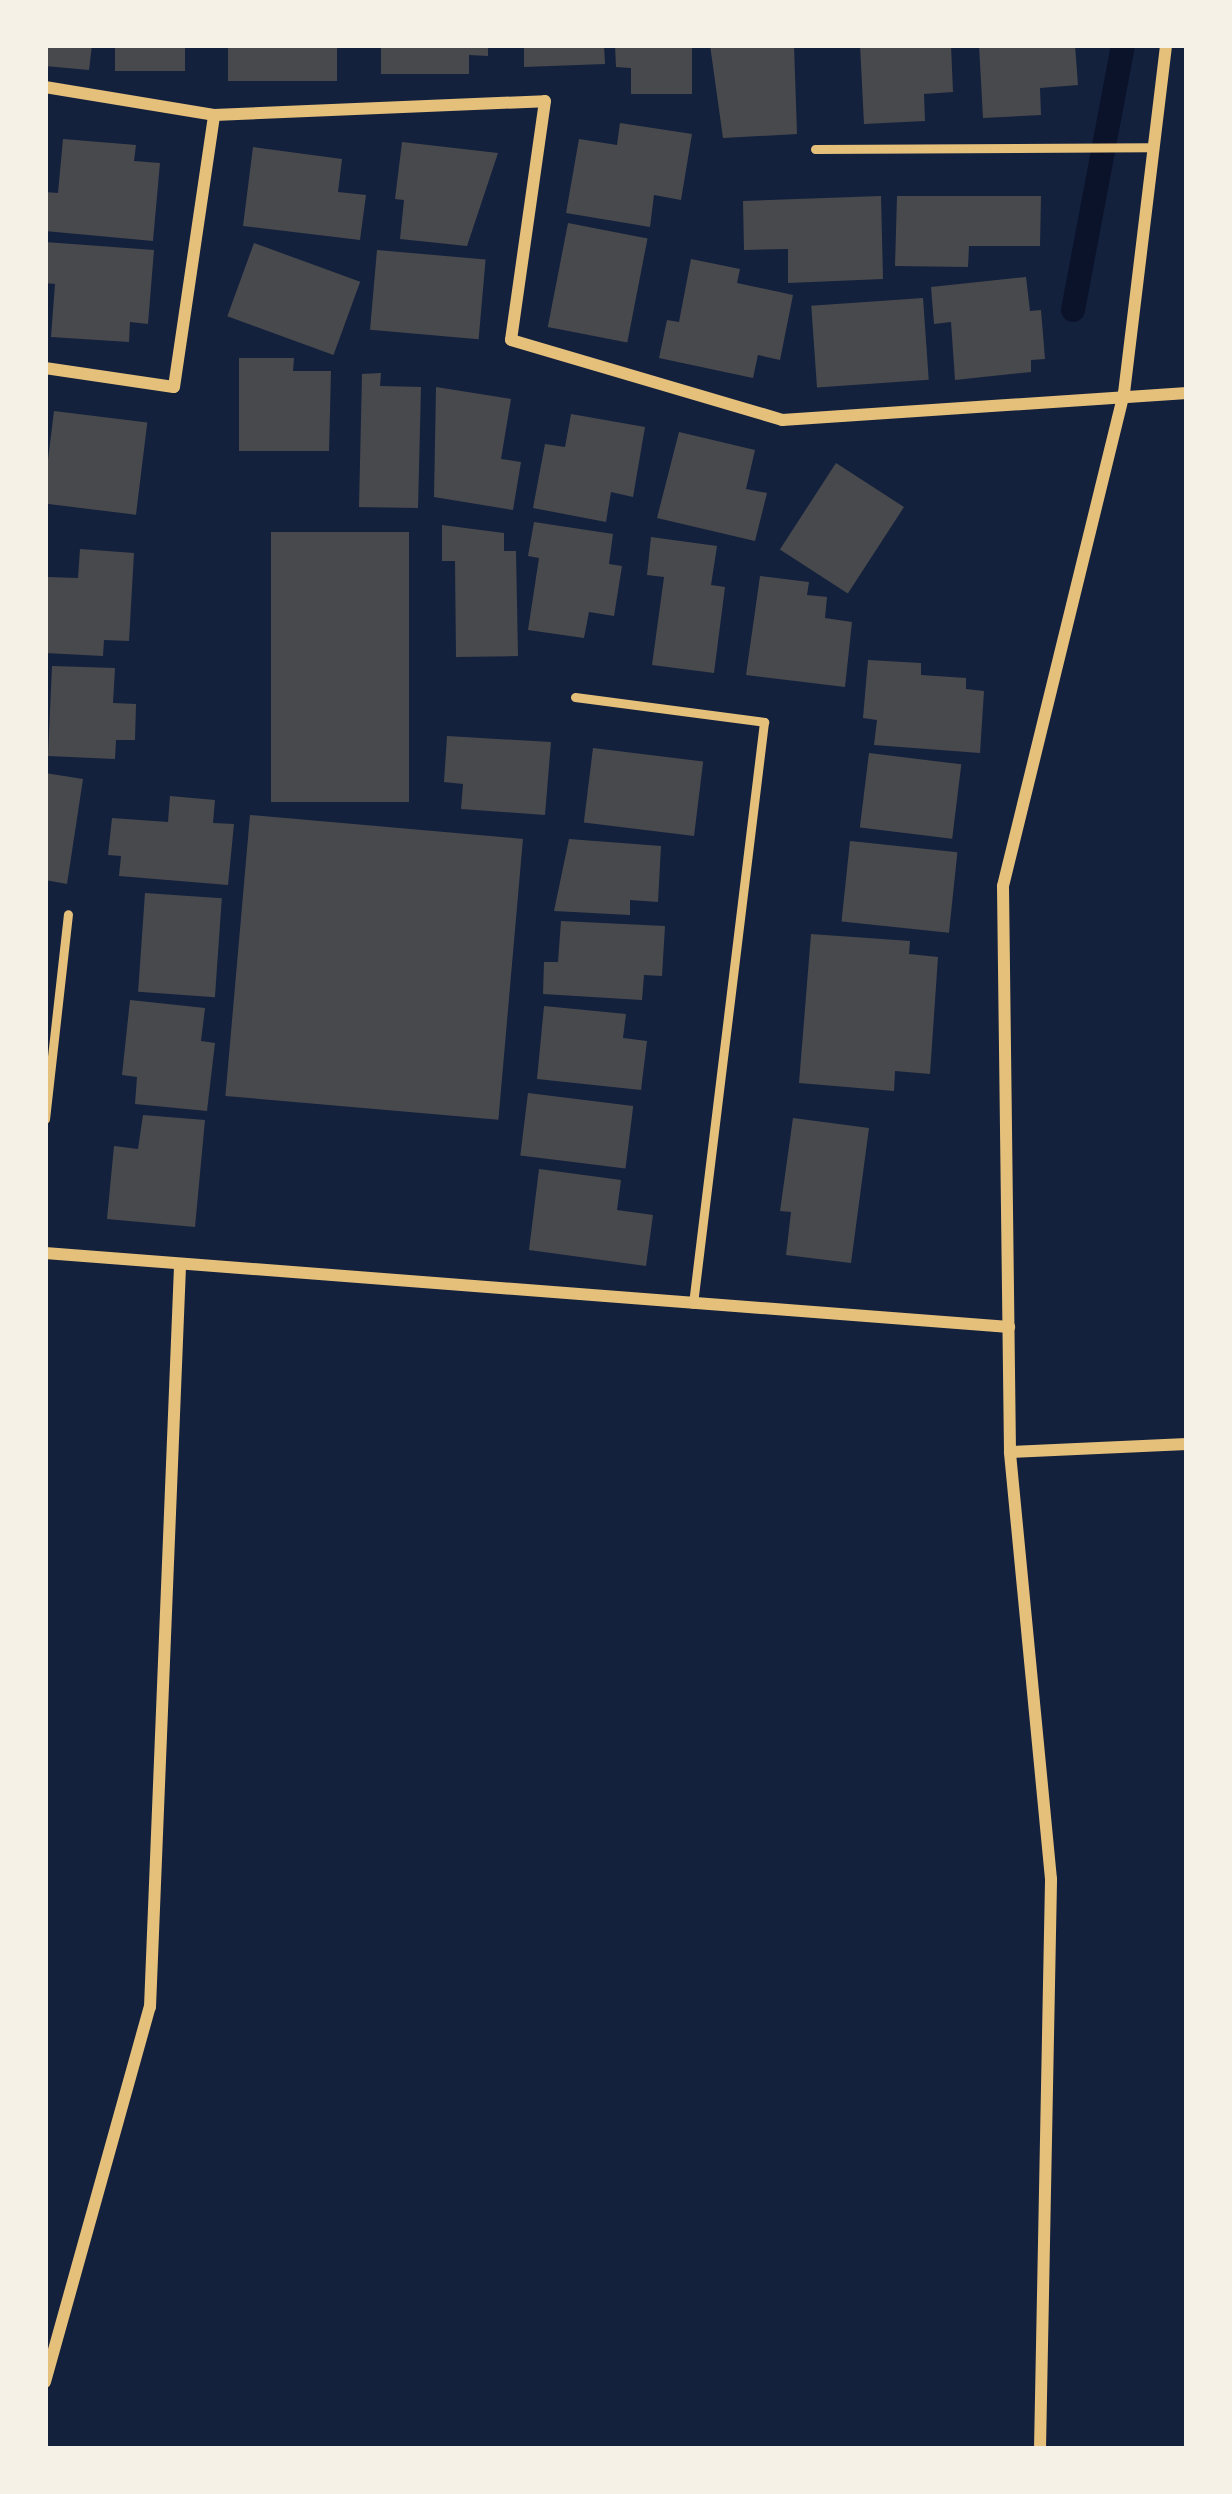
<!DOCTYPE html>
<html>
<head>
<meta charset="utf-8">
<style>
  body { margin:0 }
  #map { position:relative; width:1232px; height:2494px; overflow:hidden; background:#14213d; font-family:"Work Sans",sans-serif }
  div>[style] { position:absolute }
  [style*='--x'] { left:calc(var(--x)*1px); top:calc(var(--y)*1px); width:calc(var(--w)*1px); rotate:calc(var(--a)*1deg) }
  .stream>* { height:24px; margin:-12px; padding:0 12px; transform-origin:12px; border-radius:12px; background:#0b132b }
  .building>* { inset:0; background:#48494c; transform-origin:0 0 }
  .service>* { height:9px; margin:-4.5px; padding:0 4.5px; transform-origin:4.5px; border-radius:4.5px; background:#e5c07b }
  .minor>* { height:12px; margin:-6px; padding:0 6px; transform-origin:6px; border-radius:6px; background:#e5c07b }
  span { translate:-50% -50%; white-space:nowrap; text-align:center; line-height:1.15; -webkit-text-stroke:9px #f6f1e7; paint-order:stroke }
  .frame { position:absolute; inset:0; border:48px solid #f6f1e7; pointer-events:none }
</style>
</head>
<body>
<div id="map">
  <div class="stream">
    <i style="--x:1073;--y:310;--w:270;--a:-79.3"></i>
  </div>
  <div class="building">
    <i style="clip-path:polygon(45px 45px,92px 45px,89px 70px,45px 66px)"></i>
    <i style="left:115px;top:45px;width:70px;height:26px"></i>
    <i style="left:228px;top:45px;width:109px;height:36px"></i>
    <i style="clip-path:polygon(381px 45px,488px 45px,488px 56px,469px 55px,469px 74px,381px 74px)"></i>
    <i style="clip-path:polygon(524px 45px,604px 45px,605px 64px,524px 67px)"></i>
    <i style="clip-path:polygon(615px 45px,692px 45px,692px 94px,631px 94px,631px 68px,616px 67px)"></i>
    <i style="clip-path:polygon(710px 45px,794px 45px,797px 134px,723px 138px)"></i>
    <i style="clip-path:polygon(860px 45px,951px 45px,953px 92px,924px 94px,925px 121px,864px 124px)"></i>
    <i style="clip-path:polygon(979px 45px,1075px 45px,1078px 85px,1040px 88px,1041px 115px,983px 118px)"></i>
    <i style="clip-path:polygon(620px 123px,692px 134px,681px 200px,654px 195px,650px 227px,566px 213px,579px 139px,617px 145px)"></i>
    <i style="clip-path:polygon(63px 139px,136px 145px,134px 161px,160px 163px,153px 241px,45px 231px,45px 192px,58px 193px)"></i>
    <i style="clip-path:polygon(402px 142px,498px 153px,467px 246px,400px 239px,404px 200px,395px 199px)"></i>
    <i style="clip-path:polygon(253px 147px,342px 159px,338px 192px,366px 195px,360px 240px,243px 226px)"></i>
    <i style="clip-path:polygon(881px 196px,883px 279px,788px 283px,788px 249px,744px 250px,743px 201px)"></i>
    <i style="clip-path:polygon(897px 196px,1041px 196px,1040px 246px,969px 246px,968px 267px,895px 266px)"></i>
    <i style="left:568px;top:223px;width:81px;height:106px;rotate:11deg"></i>
    <i style="clip-path:polygon(45px 242px,154px 250px,148px 324px,130px 322px,129px 342px,51px 337px,55px 284px,45px 283px)"></i>
    <i style="left:254px;top:243px;width:113px;height:78px;rotate:20deg"></i>
    <i style="left:377px;top:250px;width:109px;height:80px;rotate:5deg"></i>
    <i style="clip-path:polygon(691px 259px,740px 269px,737px 283px,793px 295px,780px 360px,758px 355px,753px 378px,659px 358px,667px 320px,679px 322px)"></i>
    <i style="clip-path:polygon(1026px 277px,1030px 311px,1041px 310px,1045px 359px,1031px 360px,1031px 372px,955px 380px,951px 322px,934px 324px,931px 287px)"></i>
    <i style="left:923px;top:298px;width:82px;height:112px;rotate:86deg"></i>
    <i style="clip-path:polygon(239px 358px,294px 358px,293px 371px,331px 371px,329px 451px,239px 451px)"></i>
    <i style="clip-path:polygon(381px 373px,380px 386px,421px 387px,418px 508px,359px 507px,362px 374px)"></i>
    <i style="clip-path:polygon(436px 387px,511px 399px,501px 459px,521px 462px,513px 510px,434px 497px)"></i>
    <i style="left:54px;top:411px;width:94px;height:93px;rotate:7deg"></i>
    <i style="clip-path:polygon(571px 414px,645px 427px,633px 497px,611px 492px,606px 522px,533px 508px,545px 444px,565px 447px)"></i>
    <i style="clip-path:polygon(679px 432px,755px 450px,746px 489px,767px 493px,755px 541px,657px 518px)"></i>
    <i style="left:836px;top:463px;width:81px;height:103px;rotate:33deg"></i>
    <i style="clip-path:polygon(534px 522px,613px 534px,609px 564px,622px 566px,614px 616px,589px 612px,584px 638px,528px 630px,539px 558px,528px 556px)"></i>
    <i style="clip-path:polygon(442px 525px,504px 533px,504px 551px,516px 551px,518px 656px,456px 657px,455px 561px,442px 561px)"></i>
    <i style="left:271px;top:532px;width:138px;height:270px"></i>
    <i style="clip-path:polygon(651px 537px,717px 546px,711px 585px,725px 587px,714px 673px,652px 665px,664px 577px,647px 575px)"></i>
    <i style="clip-path:polygon(80px 549px,134px 553px,129px 641px,104px 640px,103px 656px,45px 653px,47px 577px,78px 578px)"></i>
    <i style="clip-path:polygon(760px 576px,809px 582px,807px 595px,827px 597px,825px 618px,852px 622px,845px 687px,746px 675px)"></i>
    <i style="clip-path:polygon(868px 660px,921px 663px,921px 675px,966px 678px,966px 689px,984px 691px,980px 753px,874px 745px,877px 720px,863px 718px)"></i>
    <i style="clip-path:polygon(52px 666px,115px 668px,113px 703px,136px 704px,135px 740px,116px 740px,115px 759px,48px 756px)"></i>
    <i style="clip-path:polygon(447px 736px,551px 742px,545px 815px,461px 809px,463px 784px,444px 782px)"></i>
    <i style="left:593px;top:748px;width:111px;height:75px;rotate:7deg"></i>
    <i style="left:869px;top:753px;width:93px;height:75px;rotate:7deg"></i>
    <i style="clip-path:polygon(45px 773px,83px 779px,67px 884px,45px 880px)"></i>
    <i style="clip-path:polygon(170px 796px,215px 800px,213px 823px,234px 824px,228px 885px,119px 876px,121px 856px,108px 855px,112px 818px,168px 822px)"></i>
    <i style="left:250px;top:815px;width:274px;height:282px;rotate:5deg"></i>
    <i style="clip-path:polygon(569px 839px,661px 846px,658px 902px,630px 900px,630px 915px,554px 911px)"></i>
    <i style="left:850px;top:841px;width:108px;height:81px;rotate:6deg"></i>
    <i style="left:145px;top:893px;width:77px;height:99px;rotate:4deg"></i>
    <i style="clip-path:polygon(561px 921px,665px 926px,662px 976px,644px 975px,642px 1000px,543px 994px,544px 962px,558px 962px)"></i>
    <i style="clip-path:polygon(811px 934px,910px 941px,909px 954px,938px 957px,930px 1074px,895px 1071px,894px 1091px,799px 1083px)"></i>
    <i style="clip-path:polygon(130px 1000px,205px 1008px,201px 1041px,215px 1043px,207px 1111px,135px 1104px,137px 1077px,122px 1075px)"></i>
    <i style="clip-path:polygon(544px 1006px,626px 1014px,623px 1038px,647px 1041px,641px 1090px,537px 1079px)"></i>
    <i style="left:528px;top:1093px;width:106px;height:63px;rotate:7deg"></i>
    <i style="clip-path:polygon(143px 1115px,205px 1120px,195px 1227px,107px 1219px,114px 1146px,138px 1149px)"></i>
    <i style="clip-path:polygon(793px 1118px,869px 1128px,851px 1263px,786px 1255px,791px 1212px,780px 1211px)"></i>
    <i style="clip-path:polygon(539px 1169px,621px 1180px,617px 1210px,653px 1215px,646px 1266px,529px 1250px)"></i>
  </div>
  <div class="service">
    <i style="--x:815;--y:149;--w:334;--a:-0.3"></i>
    <i style="--x:575;--y:697;--w:191;--a:7.5"></i>
    <i style="--x:764;--y:722;--w:586;--a:96.96"></i>
    <i style="--x:45;--y:1119;--w:206;--a:-83.6"></i>
  </div>
  <div class="minor">
    <i style="--x:45;--y:87;--w:171;--a:9.4"></i>
    <i style="--x:214;--y:115;--w:331;--a:-2.4"></i>
    <i style="--x:545;--y:101;--w:241;--a:98.1"></i>
    <i style="--x:511;--y:340;--w:283;--a:16.4"></i>
    <i style="--x:782;--y:420;--w:406;--a:-3.8"></i>
    <i style="--x:45;--y:368;--w:130;--a:8.4"></i>
    <i style="--x:174;--y:387;--w:275;--a:-81.6"></i>
    <i style="--x:45;--y:1253;--w:967;--a:4.39"></i>
    <i style="--x:1010;--y:1452;--w:177;--a:-2.6"></i>
    <i style="--x:45;--y:2382;--w:389;--a:-74.4"></i>
    <i style="--x:150;--y:2007;--w:743;--a:-87.68"></i>
    <i style="--x:1040;--y:2449;--w:570;--a:-88.89"></i>
    <i style="--x:1051;--y:1879;--w:429;--a:-95.5"></i>
    <i style="--x:1010;--y:1452;--w:566;--a:-90.71"></i>
    <i style="--x:1003;--y:886;--w:508;--a:-76.21"></i>
    <i style="--x:1124;--y:393;--w:351;--a:-83.1"></i>
  </div>
  <div class="frame"></div>
</div>
</body>
</html>
